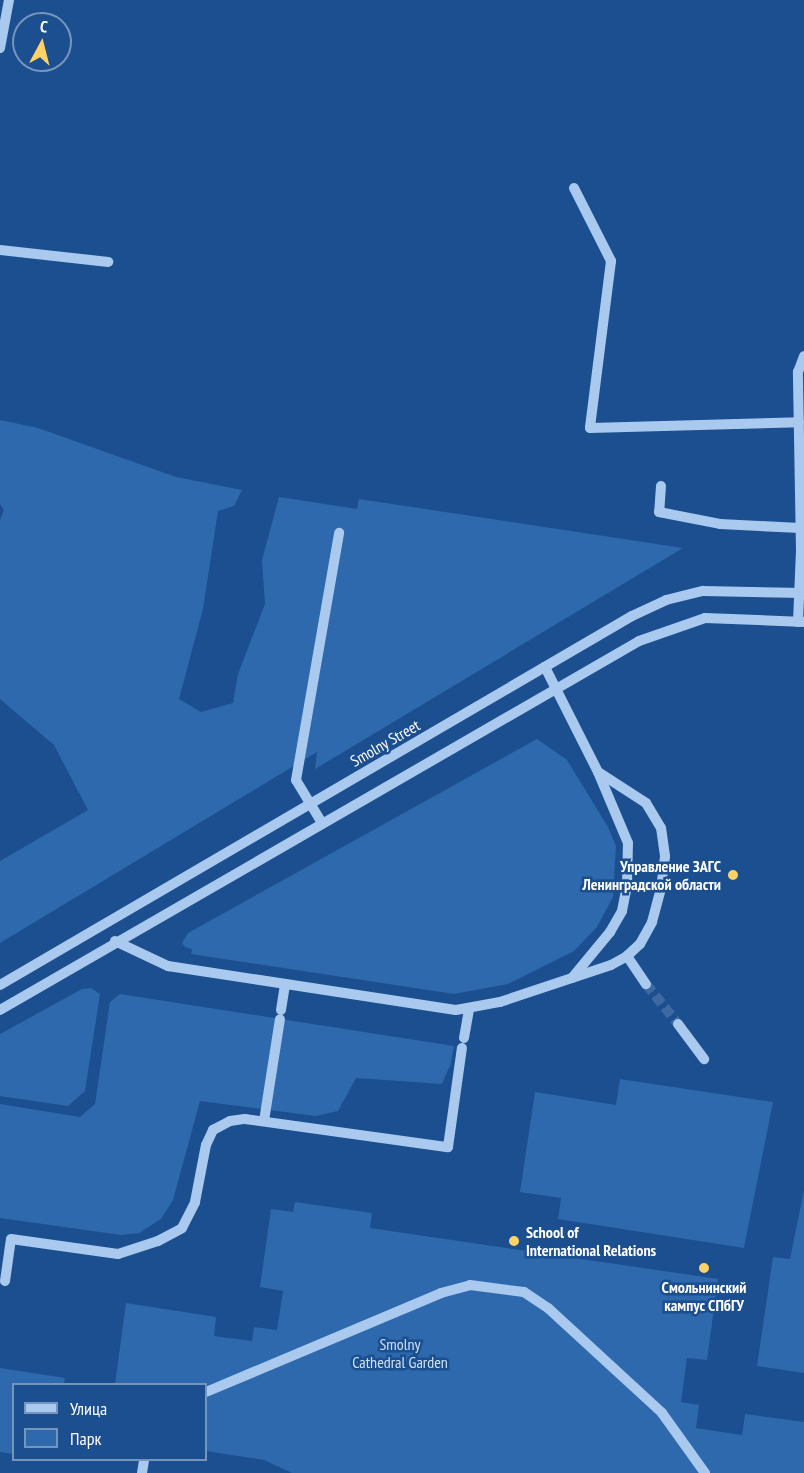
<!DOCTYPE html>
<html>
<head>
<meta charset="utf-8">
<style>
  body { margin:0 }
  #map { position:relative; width:804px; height:1473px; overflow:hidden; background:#1b4f8f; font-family:"PT Sans Narrow",sans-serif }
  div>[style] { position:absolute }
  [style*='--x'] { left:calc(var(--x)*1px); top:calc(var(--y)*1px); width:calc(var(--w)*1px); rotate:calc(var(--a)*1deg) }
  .green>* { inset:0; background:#2e69ad }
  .minor-tunnel>* { height:10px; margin-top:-5px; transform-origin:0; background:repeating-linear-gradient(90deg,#3d69a0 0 10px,transparent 0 15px) }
  .minor>* { height:10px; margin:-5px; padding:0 5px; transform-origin:5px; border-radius:5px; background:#a9c9ee }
  .dots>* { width:16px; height:16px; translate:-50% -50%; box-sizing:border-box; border:3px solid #1b4f8f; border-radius:50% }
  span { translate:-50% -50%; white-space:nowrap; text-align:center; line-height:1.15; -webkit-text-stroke:5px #1b4f8f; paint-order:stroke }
  .street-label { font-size:16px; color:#fff }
  .poi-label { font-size:16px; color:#fff; font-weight:700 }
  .right { translate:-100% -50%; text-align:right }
  .left { translate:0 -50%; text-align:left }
  .park-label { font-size:16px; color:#cfe3fa }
  .legend { position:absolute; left:12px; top:1383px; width:195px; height:78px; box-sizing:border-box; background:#1b4f8f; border:2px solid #7695bc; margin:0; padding:8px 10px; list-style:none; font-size:18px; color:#fff }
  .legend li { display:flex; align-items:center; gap:12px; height:30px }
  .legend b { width:30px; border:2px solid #7695bc }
  .north { position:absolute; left:12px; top:12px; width:60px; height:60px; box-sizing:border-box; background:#1b4f8f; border:2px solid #7695bc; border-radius:50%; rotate:7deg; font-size:16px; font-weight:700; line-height:24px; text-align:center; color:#fff }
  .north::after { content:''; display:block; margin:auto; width:21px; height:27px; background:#ffd166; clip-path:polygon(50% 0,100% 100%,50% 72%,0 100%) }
</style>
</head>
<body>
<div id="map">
  <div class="green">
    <i style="clip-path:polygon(0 420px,38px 428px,176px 477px,242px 490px,234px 506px,218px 511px,203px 609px,179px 699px,201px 712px,233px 703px,238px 674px,265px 604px,262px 560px,279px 497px,357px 509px,359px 499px,683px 548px,315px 769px,317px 752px,0 943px,0 861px,88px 810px,54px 745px,0 699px,0 520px,4px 510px,0 504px)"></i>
    <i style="clip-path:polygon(537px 739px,567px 760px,608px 827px,616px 846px,613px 897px,597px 927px,574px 951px,508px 984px,454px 994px,191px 954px,192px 949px,185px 947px,182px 943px,188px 933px)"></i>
    <i style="clip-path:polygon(91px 988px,100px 994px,85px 1091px,68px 1106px,0 1096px,0 1034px,82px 989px)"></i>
    <i style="clip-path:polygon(120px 994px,454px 1046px,451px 1063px,442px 1084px,356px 1078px,338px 1111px,316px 1116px,200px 1101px,173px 1200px,161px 1219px,139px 1233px,121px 1235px,0 1218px,0 1104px,80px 1117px,95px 1104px,110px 1002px)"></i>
    <i style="clip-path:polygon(620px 1079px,773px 1102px,744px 1248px,558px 1219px,561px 1198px,520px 1192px,535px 1092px,616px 1105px)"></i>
    <i style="clip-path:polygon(804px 1190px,804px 1373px,757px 1366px,773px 1257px,790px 1259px)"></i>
    <i style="clip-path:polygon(295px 1202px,372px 1213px,370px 1228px,718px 1279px,707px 1360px,687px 1358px,681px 1402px,699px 1405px,696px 1428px,742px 1435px,745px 1414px,804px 1422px,804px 1473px,292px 1473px,264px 1460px,206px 1451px,206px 1384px,115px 1384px,126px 1303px,216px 1317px,214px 1336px,252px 1341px,254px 1327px,277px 1330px,283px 1291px,260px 1287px,271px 1209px,293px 1212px)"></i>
    <i style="clip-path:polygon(0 1368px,65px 1378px,64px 1384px,14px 1384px,13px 1454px,0 1452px)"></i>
  </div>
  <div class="minor-tunnel">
    <i style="--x:646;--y:984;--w:51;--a:51.3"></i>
  </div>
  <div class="minor">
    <i style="--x:0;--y:48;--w:49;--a:-79.4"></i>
    <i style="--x:574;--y:188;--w:82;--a:63.1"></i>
    <i style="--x:611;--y:261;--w:168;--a:97.2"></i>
    <i style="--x:590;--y:428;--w:209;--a:-1.6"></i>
    <i style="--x:0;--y:250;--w:109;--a:6.3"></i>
    <i style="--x:661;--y:486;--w:26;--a:94"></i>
    <i style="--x:659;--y:512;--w:62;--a:11.1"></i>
    <i style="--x:720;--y:524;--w:80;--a:2.9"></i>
    <i style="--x:798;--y:622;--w:71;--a:-87.6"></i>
    <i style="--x:801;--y:551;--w:179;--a:-91"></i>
    <i style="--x:798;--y:372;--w:17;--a:-69"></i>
    <i style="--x:322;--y:823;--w:50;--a:-121.2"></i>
    <i style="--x:296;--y:780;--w:251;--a:-80.1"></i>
    <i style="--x:115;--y:941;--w:59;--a:25.3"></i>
    <i style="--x:168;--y:966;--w:291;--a:8.7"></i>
    <i style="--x:456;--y:1010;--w:45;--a:-10.3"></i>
    <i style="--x:500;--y:1002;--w:117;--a:-18.4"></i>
    <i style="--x:611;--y:965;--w:18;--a:-29"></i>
    <i style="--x:627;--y:956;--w:18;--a:-43"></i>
    <i style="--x:640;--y:944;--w:25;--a:-61"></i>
    <i style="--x:652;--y:922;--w:34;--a:-75"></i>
    <i style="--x:661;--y:889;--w:33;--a:-83"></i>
    <i style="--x:665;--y:856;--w:28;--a:-98"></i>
    <i style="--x:661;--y:828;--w:29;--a:-121"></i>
    <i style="--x:646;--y:803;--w:57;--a:-147.1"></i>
    <i style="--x:598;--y:772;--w:118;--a:-116.8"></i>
    <i style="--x:627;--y:956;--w:34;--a:56"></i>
    <i style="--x:572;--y:978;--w:60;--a:-50.4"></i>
    <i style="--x:610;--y:932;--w:24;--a:-60"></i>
    <i style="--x:622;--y:911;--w:25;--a:-79"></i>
    <i style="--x:627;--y:886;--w:43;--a:-88.7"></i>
    <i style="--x:628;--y:843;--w:77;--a:-112.9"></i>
    <i style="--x:0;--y:985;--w:732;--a:-30.28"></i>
    <i style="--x:632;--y:616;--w:38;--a:-25"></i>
    <i style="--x:666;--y:600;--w:38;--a:-14"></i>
    <i style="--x:703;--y:591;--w:101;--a:1.1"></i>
    <i style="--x:0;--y:1010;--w:738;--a:-30"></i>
    <i style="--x:639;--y:641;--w:70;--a:-19.2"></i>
    <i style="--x:705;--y:618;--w:99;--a:2.3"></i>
    <i style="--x:281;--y:1010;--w:26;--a:-81"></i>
    <i style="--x:678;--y:1024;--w:44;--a:53.4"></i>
    <i style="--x:464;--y:1038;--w:29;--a:-80"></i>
    <i style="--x:264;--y:1121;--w:103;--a:-81.1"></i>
    <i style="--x:5;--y:1281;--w:42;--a:-81.9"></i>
    <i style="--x:11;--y:1239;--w:108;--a:8"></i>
    <i style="--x:118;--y:1254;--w:42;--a:-18"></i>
    <i style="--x:158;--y:1241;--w:27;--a:-28"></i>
    <i style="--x:182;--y:1228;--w:29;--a:-63"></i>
    <i style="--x:195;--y:1202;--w:58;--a:-79.1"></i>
    <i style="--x:206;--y:1145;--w:17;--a:-65"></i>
    <i style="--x:213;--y:1130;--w:19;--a:-28"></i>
    <i style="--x:230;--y:1121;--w:15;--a:-8"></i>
    <i style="--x:245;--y:1119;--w:205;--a:7.9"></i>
    <i style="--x:448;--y:1147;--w:100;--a:-82"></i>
    <i style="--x:206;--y:1392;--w:255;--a:-22.8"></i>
    <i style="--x:441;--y:1293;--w:30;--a:-15"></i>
    <i style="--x:470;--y:1285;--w:54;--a:7.4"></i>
    <i style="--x:524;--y:1292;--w:29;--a:34"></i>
    <i style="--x:548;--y:1308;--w:155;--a:42.6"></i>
    <i style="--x:662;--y:1413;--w:74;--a:54.4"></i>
    <i style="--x:142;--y:1473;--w:13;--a:-81"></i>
  </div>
  <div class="dots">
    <i style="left:733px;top:875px;background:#ffd166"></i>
    <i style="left:514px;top:1241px;background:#ffd166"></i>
    <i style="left:704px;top:1268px;background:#ffd166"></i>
  </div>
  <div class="street-label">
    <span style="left:385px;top:743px;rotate:-30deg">Smolny Street</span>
  </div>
  <div class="poi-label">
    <span class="right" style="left:721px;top:875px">Управление ЗАГС<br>Ленинградской области</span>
    <span class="left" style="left:526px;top:1241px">School of<br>International Relations</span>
    <span style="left:704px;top:1296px">Смольнинский<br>кампус СПбГУ</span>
  </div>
  <div class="park-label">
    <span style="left:400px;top:1353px">Smolny<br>Cathedral Garden</span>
  </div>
  <ul class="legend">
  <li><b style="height:8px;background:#a9c9ee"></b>Улица</li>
  <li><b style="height:16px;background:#2e69ad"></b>Парк</li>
  </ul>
  <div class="north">С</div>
</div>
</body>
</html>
